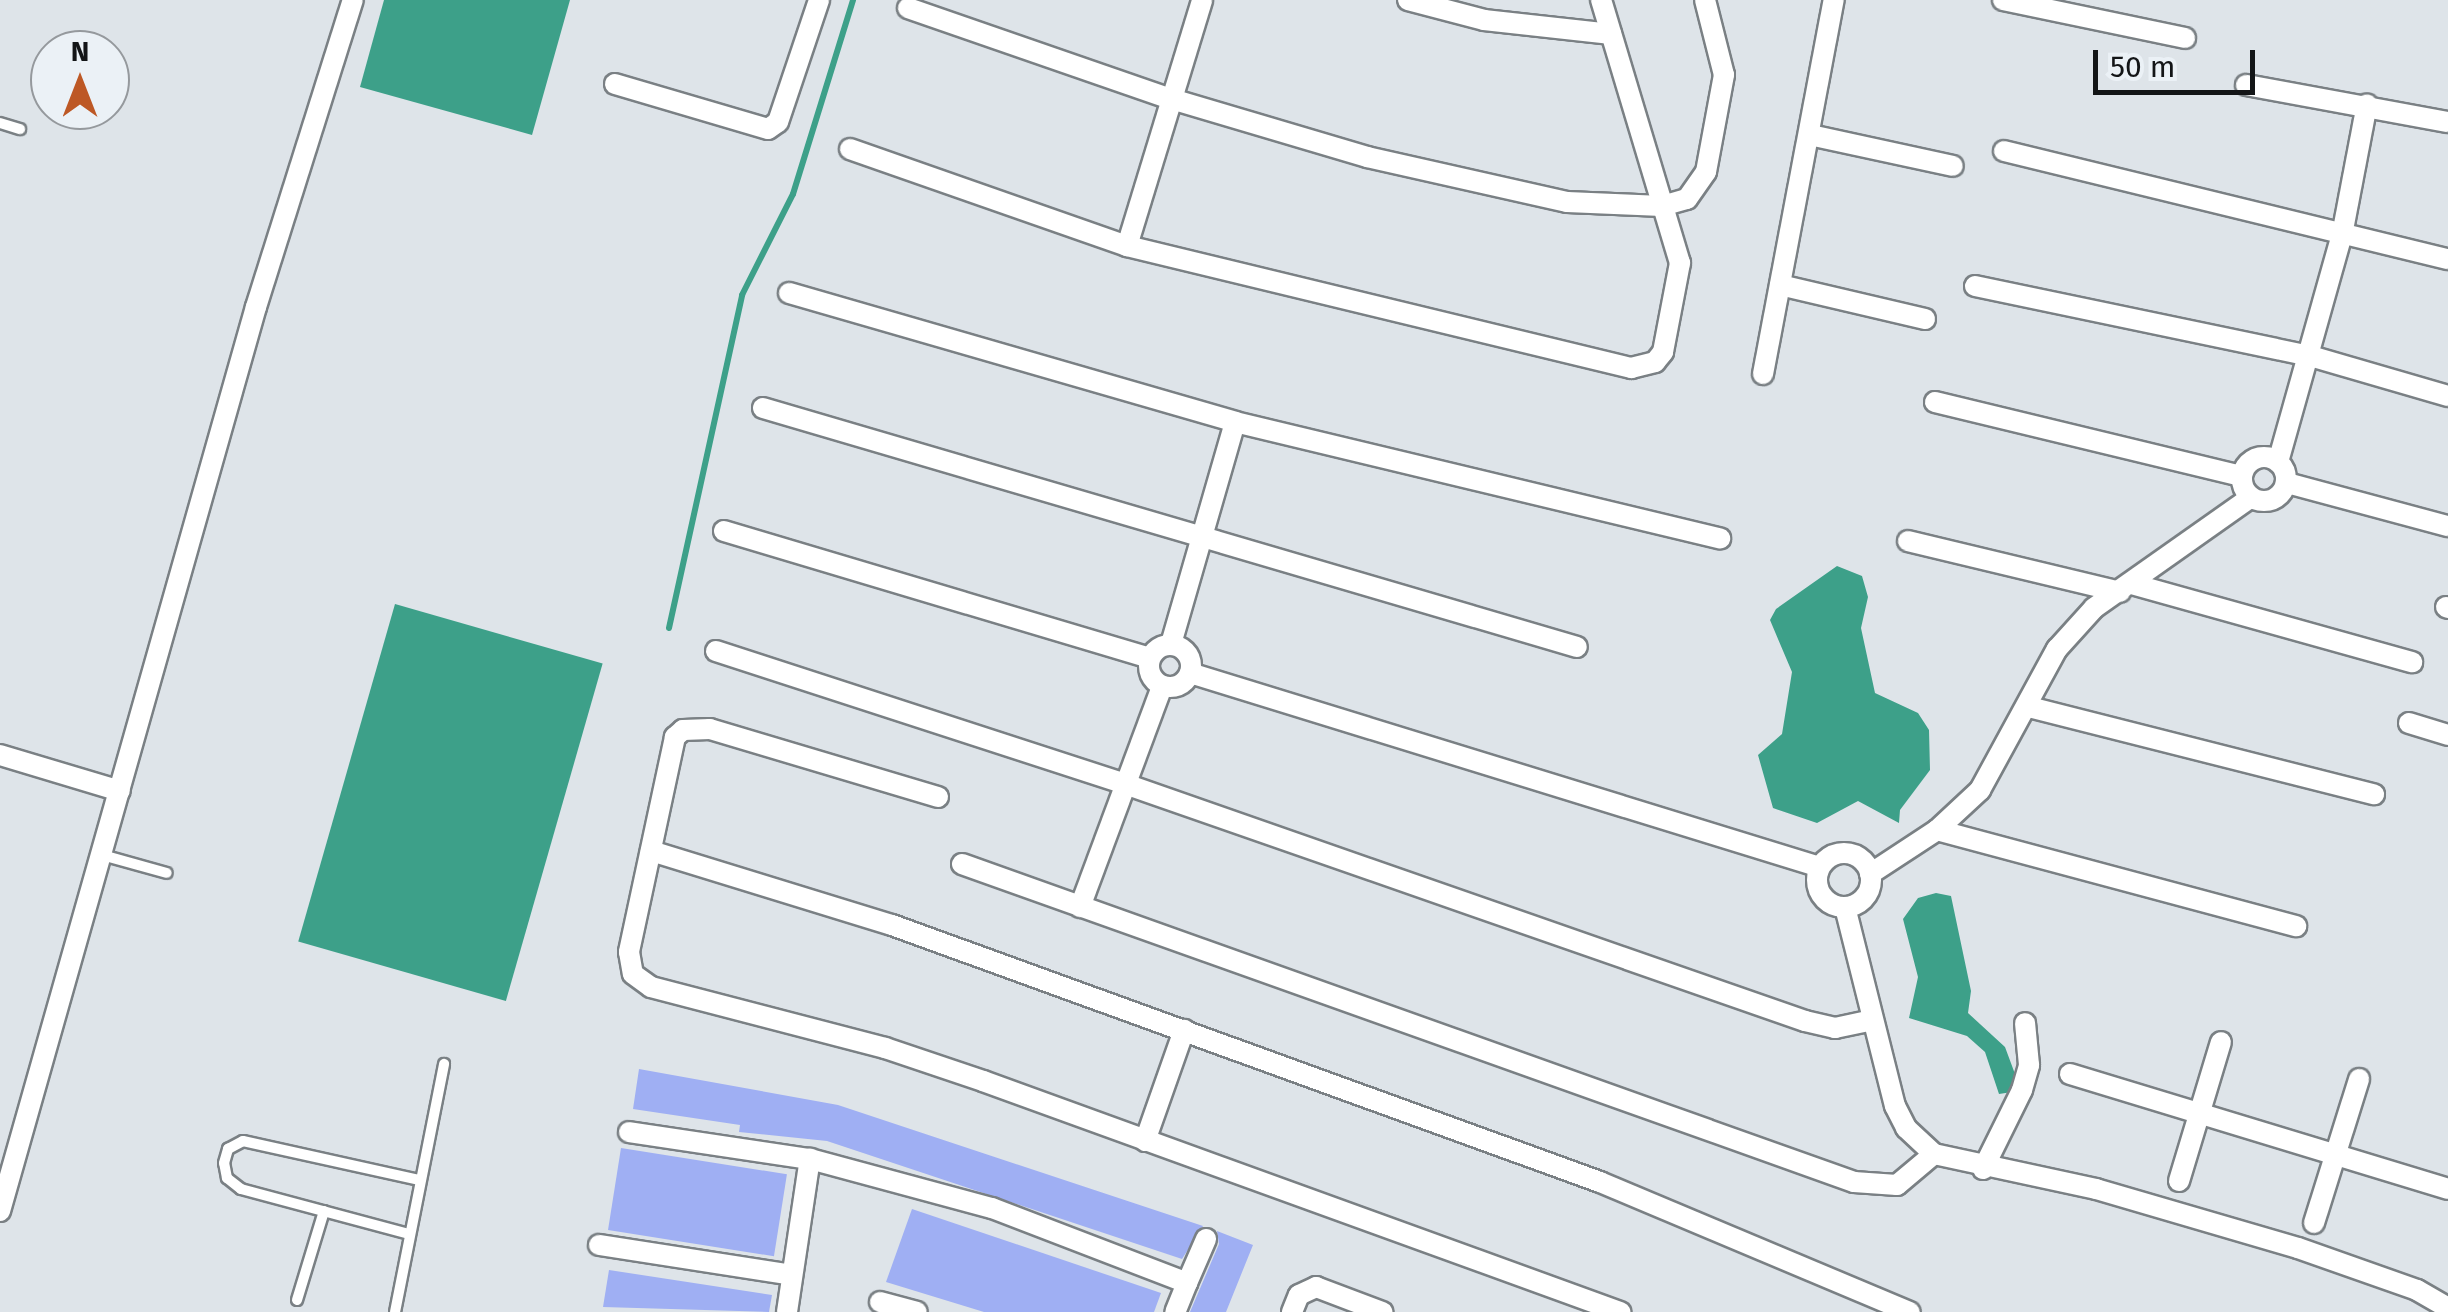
<!DOCTYPE html>
<html>
<head>
<meta charset="utf-8">
<style>
  body { margin:0 }
  #map { position:relative; width:2448px; height:1312px; overflow:hidden; background:#dee4e9; font-family:"Fira Sans",sans-serif }
  div>[style] { position:absolute }
  [style*='--x'] { left:calc(var(--x)*1px); top:calc(var(--y)*1px); width:calc(var(--w)*1px); rotate:calc(var(--a)*1deg) }
  .water>* { inset:0; background:#3da089; transform-origin:0 0 }
  .stream>* { height:6px; margin:-3px; padding:0 3px; transform-origin:3px; border-radius:3px; background:#3da089 }
  .building>* { inset:0; background:#9faff3; transform-origin:0 0 }
  .roads { filter:drop-shadow(2px 0 #7a8084) drop-shadow(-2px 0 #7a8084) drop-shadow(0 2px #7a8084) drop-shadow(0 -2px #7a8084) }
  .lane>* { height:10px; margin:-5px; padding:0 5px; transform-origin:5px; border-radius:5px; background:#fff }
  .street>* { height:20px; margin:-10px; padding:0 10px; transform-origin:10px; border-radius:10px; background:#fff }
  .street>.ring { margin:-10px; padding:0; box-sizing:content-box; background:none; border:20px solid #fff; border-radius:50% }
  span { translate:-50% -50%; white-space:nowrap; text-align:center; line-height:1.15; -webkit-text-stroke:9px #ebf1f6; paint-order:stroke }
  .north { position:absolute; left:30px; top:30px; width:100px; height:100px; box-sizing:border-box; background:#ebf1f6; border:2px solid #95999d; border-radius:50%; rotate:0deg; font-size:28px; font-weight:700; line-height:40px; text-align:center; color:#131517 }
  .north::after { content:''; display:block; margin:auto; width:35px; height:45px; background:#bd5825; clip-path:polygon(50% 0,100% 100%,50% 72%,0 100%) }
  .scale { position:absolute; left:2093px; top:50px; width:162px; height:45px; box-sizing:border-box; border:5px solid #131517; border-top:0; padding-left:12px; font-size:30px; line-height:35px; white-space:nowrap; color:#131517; -webkit-text-stroke:8px #ebf1f6; paint-order:stroke }
</style>
</head>
<body>
<div id="map">
  <div class="water">
    <i style="clip-path:polygon(384px 0,570px 0,532px 135px,360px 87px)"></i>
    <i style="clip-path:polygon(1837px 566px,1862px 576px,1868px 597px,1861px 628px,1875px 693px,1918px 713px,1929px 730px,1930px 770px,1900px 810px,1899px 823px,1858px 801px,1817px 823px,1773px 808px,1758px 755px,1782px 734px,1792px 672px,1770px 620px,1776px 609px)"></i>
    <i style="left:395px;top:604px;width:216px;height:351px;rotate:16deg"></i>
    <i style="clip-path:polygon(1936px 893px,1951px 896px,1971px 991px,1968px 1013px,2005px 1047px,2015px 1074px,2012px 1092px,1999px 1094px,1985px 1052px,1967px 1036px,1909px 1018px,1918px 977px,1903px 919px,1918px 898px)"></i>
  </div>
  <div class="stream">
    <i style="--x:669;--y:628;--w:341;--a:-77.6"></i>
    <i style="--x:742;--y:295;--w:113;--a:-63.2"></i>
    <i style="--x:793;--y:194;--w:203;--a:-72.8"></i>
  </div>
  <div class="building">
    <i style="clip-path:polygon(639px 1069px,838px 1105px,1203px 1226px,1182px 1259px,827px 1141px,739px 1132px,740px 1125px,633px 1109px)"></i>
    <i style="left:621px;top:1148px;width:168px;height:83px;rotate:9deg"></i>
    <i style="clip-path:polygon(912px 1209px,1161px 1293px,1154px 1312px,984px 1312px,886px 1282px)"></i>
    <i style="clip-path:polygon(1217px 1231px,1253px 1245px,1226px 1312px,1190px 1312px,1219px 1244px)"></i>
    <i style="clip-path:polygon(609px 1270px,772px 1295px,769px 1312px,603px 1307px)"></i>
  </div>
  <div class="roads">
    <div class="lane">
      <i style="--x:0;--y:123;--w:21;--a:17"></i>
      <i style="--x:102;--y:855;--w:67;--a:15.5"></i>
      <i style="--x:409;--y:1234;--w:174;--a:-165"></i>
      <i style="--x:241;--y:1189;--w:18;--a:-142"></i>
      <i style="--x:227;--y:1178;--w:15;--a:-101"></i>
      <i style="--x:224;--y:1163;--w:15;--a:-74"></i>
      <i style="--x:228;--y:1149;--w:17;--a:-28"></i>
      <i style="--x:243;--y:1141;--w:180;--a:12.5"></i>
      <i style="--x:297;--y:1300;--w:93;--a:-73.1"></i>
      <i style="--x:395;--y:1312;--w:253;--a:-78.8"></i>
    </div>
    <div class="street">
      <i style="--x:1408;--y:0;--w:79;--a:14.7"></i>
      <i style="--x:1484;--y:20;--w:128;--a:6.3"></i>
      <i style="--x:2003;--y:0;--w:186;--a:11.8"></i>
      <i style="--x:908;--y:8;--w:275;--a:19.1"></i>
      <i style="--x:1168;--y:98;--w:208;--a:16.5"></i>
      <i style="--x:1367;--y:157;--w:205;--a:12.7"></i>
      <i style="--x:1567;--y:202;--w:95;--a:2.4"></i>
      <i style="--x:1662;--y:206;--w:26;--a:-16"></i>
      <i style="--x:1687;--y:199;--w:33;--a:-55"></i>
      <i style="--x:1706;--y:172;--w:99;--a:-79.5"></i>
      <i style="--x:1724;--y:75;--w:77;--a:-104.2"></i>
      <i style="--x:615;--y:84;--w:159;--a:16.4"></i>
      <i style="--x:768;--y:129;--w:12;--a:-35"></i>
      <i style="--x:778;--y:122;--w:129;--a:-71.4"></i>
      <i style="--x:2246;--y:85;--w:205;--a:10.4"></i>
      <i style="--x:1810;--y:135;--w:146;--a:12.2"></i>
      <i style="--x:850;--y:149;--w:293;--a:19.3"></i>
      <i style="--x:1127;--y:246;--w:519;--a:13.61"></i>
      <i style="--x:1631;--y:368;--w:25;--a:-14"></i>
      <i style="--x:1655;--y:362;--w:13;--a:-51"></i>
      <i style="--x:1663;--y:352;--w:91;--a:-79.2"></i>
      <i style="--x:1680;--y:263;--w:275;--a:-106.7"></i>
      <i style="--x:2004;--y:151;--w:457;--a:13.7"></i>
      <i style="--x:1127;--y:246;--w:257;--a:-73"></i>
      <i style="--x:1780;--y:285;--w:149;--a:13.2"></i>
      <i style="--x:1975;--y:286;--w:342;--a:11.8"></i>
      <i style="--x:2310;--y:356;--w:144;--a:16.2"></i>
      <i style="--x:789;--y:293;--w:464;--a:16.1"></i>
      <i style="--x:1235;--y:422;--w:499;--a:13.5"></i>
      <i style="--x:1763;--y:374;--w:381;--a:-79.3"></i>
      <i style="--x:1935;--y:402;--w:315;--a:13.6"></i>
      <i style="--x:763;--y:408;--w:848;--a:16.36"></i>
      <i class="ring" style="left:2242px;top:457px;width:24px;height:24px"></i>
      <i style="--x:2278;--y:462;--w:236;--a:-74.3"></i>
      <i style="--x:2342;--y:235;--w:133;--a:-79.2"></i>
      <i style="--x:2287;--y:483;--w:167;--a:15"></i>
      <i style="--x:724;--y:531;--w:444;--a:16.6"></i>
      <i style="--x:1908;--y:541;--w:218;--a:13.5"></i>
      <i style="--x:2132;--y:584;--w:291;--a:15.6"></i>
      <i style="--x:2446;--y:607;--w:2;--a:27"></i>
      <i style="--x:1171;--y:644;--w:231;--a:-73.9"></i>
      <i class="ring" style="left:1149px;top:645px;width:22px;height:22px"></i>
      <i style="--x:716;--y:651;--w:433;--a:18"></i>
      <i style="--x:1128;--y:785;--w:717;--a:19.22"></i>
      <i style="--x:1805;--y:1021;--w:31;--a:13"></i>
      <i style="--x:1835;--y:1028;--w:38;--a:-12"></i>
      <i style="--x:1190;--y:673;--w:659;--a:17.12"></i>
      <i style="--x:2029;--y:707;--w:356;--a:14.2"></i>
      <i style="--x:2409;--y:723;--w:41;--a:17.1"></i>
      <i style="--x:0;--y:755;--w:125;--a:16.7"></i>
      <i style="--x:938;--y:797;--w:238;--a:-163.4"></i>
      <i style="--x:710;--y:729;--w:27;--a:178"></i>
      <i style="--x:683;--y:730;--w:11;--a:139"></i>
      <i style="--x:675;--y:737;--w:220;--a:102.1"></i>
      <i style="--x:629;--y:952;--w:22;--a:80"></i>
      <i style="--x:633;--y:974;--w:22;--a:36"></i>
      <i style="--x:651;--y:987;--w:242;--a:14.6"></i>
      <i style="--x:885;--y:1048;--w:103;--a:18.6"></i>
      <i style="--x:983;--y:1081;--w:678;--a:19.93"></i>
      <i style="--x:1937;--y:830;--w:372;--a:15"></i>
      <i style="--x:651;--y:851;--w:252;--a:17.1"></i>
      <i style="--x:892;--y:925;--w:753;--a:19.95"></i>
      <i style="--x:1600;--y:1182;--w:336;--a:22.8"></i>
      <i class="ring" style="left:1817px;top:853px;width:34px;height:34px"></i>
      <i style="--x:962;--y:864;--w:947;--a:19.62"></i>
      <i style="--x:1854;--y:1182;--w:43;--a:4"></i>
      <i style="--x:1897;--y:1185;--w:48;--a:-40"></i>
      <i style="--x:1870;--y:874;--w:80;--a:-33.3"></i>
      <i style="--x:1937;--y:830;--w:59;--a:-42.9"></i>
      <i style="--x:1980;--y:790;--w:161;--a:-61.4"></i>
      <i style="--x:2057;--y:649;--w:55;--a:-47.9"></i>
      <i style="--x:2094;--y:608;--w:191;--a:-35.2"></i>
      <i style="--x:1080;--y:907;--w:236;--a:-69.6"></i>
      <i style="--x:1845;--y:907;--w:205;--a:75.9"></i>
      <i style="--x:1895;--y:1106;--w:25;--a:63"></i>
      <i style="--x:1906;--y:1128;--w:38;--a:43"></i>
      <i style="--x:1934;--y:1154;--w:166;--a:12.2"></i>
      <i style="--x:2096;--y:1189;--w:210;--a:16.3"></i>
      <i style="--x:2298;--y:1248;--w:126;--a:19.4"></i>
      <i style="--x:2417;--y:1290;--w:36;--a:30"></i>
      <i style="--x:2070;--y:1074;--w:395;--a:16.9"></i>
      <i style="--x:629;--y:1132;--w:183;--a:8.5"></i>
      <i style="--x:1145;--y:1141;--w:118;--a:-70.6"></i>
      <i style="--x:1983;--y:1169;--w:88;--a:-63.7"></i>
      <i style="--x:2022;--y:1090;--w:26;--a:-74"></i>
      <i style="--x:2029;--y:1065;--w:42;--a:-95.4"></i>
      <i style="--x:2179;--y:1181;--w:145;--a:-73.2"></i>
      <i style="--x:0;--y:1211;--w:940;--a:-74.19"></i>
      <i style="--x:256;--y:307;--w:322;--a:-72.5"></i>
      <i style="--x:2314;--y:1223;--w:151;--a:-72.6"></i>
      <i style="--x:599;--y:1245;--w:195;--a:8.8"></i>
      <i style="--x:1187;--y:1283;--w:48;--a:-66.6"></i>
      <i style="--x:880;--y:1302;--w:38;--a:15"></i>
      <i style="--x:787;--y:1312;--w:155;--a:-81.5"></i>
      <i style="--x:810;--y:1159;--w:188;--a:15.1"></i>
      <i style="--x:992;--y:1208;--w:209;--a:21"></i>
      <i style="--x:1187;--y:1283;--w:31;--a:112"></i>
      <i style="--x:1292;--y:1312;--w:18;--a:-68"></i>
      <i style="--x:1299;--y:1295;--w:19;--a:-25"></i>
      <i style="--x:1316;--y:1287;--w:71;--a:20.7"></i>
    </div>
  </div>
  <div class="north">N</div>
  <div class="scale">50 m</div>
</div>
</body>
</html>
